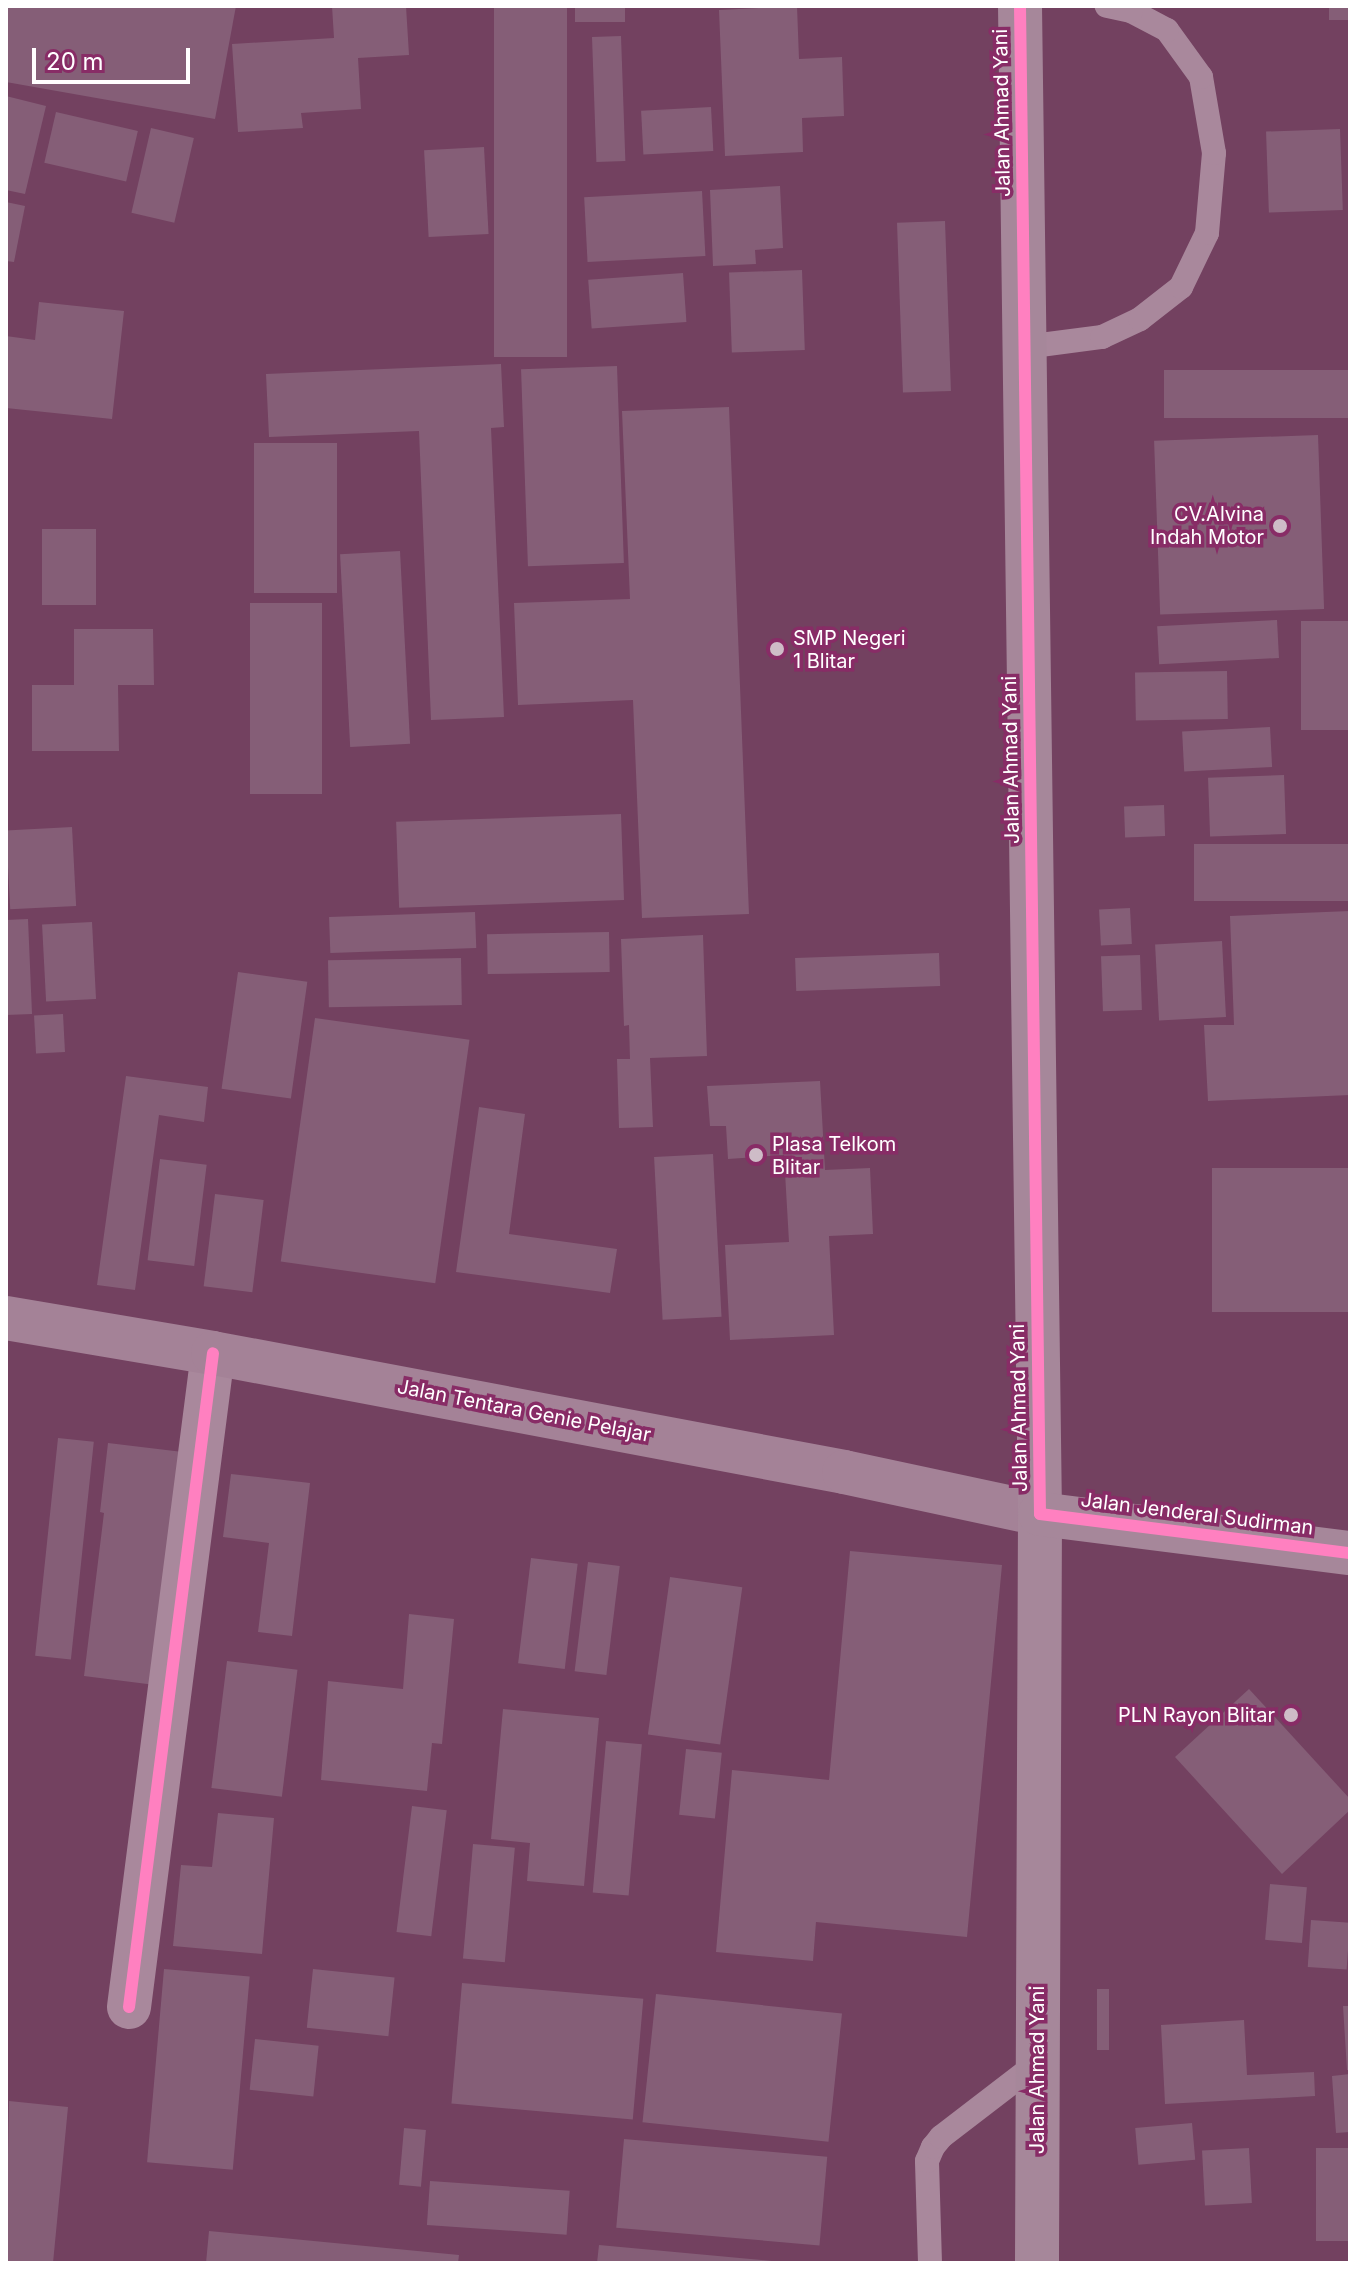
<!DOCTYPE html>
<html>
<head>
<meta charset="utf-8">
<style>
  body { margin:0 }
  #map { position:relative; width:1356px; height:2269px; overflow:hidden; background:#734160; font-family:Inter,sans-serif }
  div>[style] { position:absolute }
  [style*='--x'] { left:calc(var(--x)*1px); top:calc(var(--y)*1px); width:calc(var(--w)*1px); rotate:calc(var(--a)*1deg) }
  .building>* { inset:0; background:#855e77; transform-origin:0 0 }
  .service>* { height:24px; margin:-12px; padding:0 12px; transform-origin:12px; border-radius:12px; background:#a9889c }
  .minor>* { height:44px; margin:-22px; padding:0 22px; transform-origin:22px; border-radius:22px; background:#a9889c }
  .secondary>* { height:44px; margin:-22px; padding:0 22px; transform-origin:22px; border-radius:22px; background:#a48297 }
  .primary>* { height:44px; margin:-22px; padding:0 22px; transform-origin:22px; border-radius:22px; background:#a6879a }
  .cycleway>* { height:12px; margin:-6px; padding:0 6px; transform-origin:6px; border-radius:6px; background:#ff80c0 }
  .dots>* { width:22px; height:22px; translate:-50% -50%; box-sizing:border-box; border:4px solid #882c66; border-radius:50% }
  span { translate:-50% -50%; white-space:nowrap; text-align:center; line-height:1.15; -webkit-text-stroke:7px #882c66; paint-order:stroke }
  .street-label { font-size:20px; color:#fff }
  .poi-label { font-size:20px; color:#fff }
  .right { translate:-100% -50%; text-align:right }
  .left { translate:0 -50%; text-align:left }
  .frame { position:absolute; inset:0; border:8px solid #fff; pointer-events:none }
  .scale { position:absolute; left:32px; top:48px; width:158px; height:36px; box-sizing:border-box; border:4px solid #fff; border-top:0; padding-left:10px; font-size:24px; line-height:28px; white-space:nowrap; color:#fff; -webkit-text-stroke:6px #882c66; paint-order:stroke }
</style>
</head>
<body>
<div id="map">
  <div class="building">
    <i style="clip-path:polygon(6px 6px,236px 6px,215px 119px,6px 82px)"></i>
    <i style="clip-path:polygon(332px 6px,406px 6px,409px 55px,358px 58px,361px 109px,301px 113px,303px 128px,238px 132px,232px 44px,334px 38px)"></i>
    <i style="left:494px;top:6px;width:73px;height:351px"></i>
    <i style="left:575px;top:6px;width:50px;height:16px"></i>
    <i style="clip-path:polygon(797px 6px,799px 59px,842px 57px,844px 116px,802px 118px,803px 152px,725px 156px,719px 10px)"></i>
    <i style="left:1329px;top:6px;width:21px;height:14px"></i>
    <i style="left:621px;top:36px;width:125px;height:29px;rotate:88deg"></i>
    <i style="clip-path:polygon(6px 96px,46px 106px,25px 194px,6px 190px)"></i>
    <i style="left:711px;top:107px;width:44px;height:70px;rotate:87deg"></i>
    <i style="left:56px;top:112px;width:84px;height:52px;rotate:13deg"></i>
    <i style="left:151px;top:128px;width:44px;height:87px;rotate:13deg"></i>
    <i style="left:1340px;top:129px;width:81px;height:74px;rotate:88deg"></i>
    <i style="left:484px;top:147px;width:87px;height:60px;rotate:87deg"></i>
    <i style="clip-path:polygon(780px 186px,783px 248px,755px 250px,756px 264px,713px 266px,710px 190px)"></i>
    <i style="left:702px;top:191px;width:65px;height:118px;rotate:87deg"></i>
    <i style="clip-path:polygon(6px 202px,25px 206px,14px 262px,6px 261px)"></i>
    <i style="left:945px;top:221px;width:170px;height:48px;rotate:88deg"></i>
    <i style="left:802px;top:270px;width:80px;height:73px;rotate:88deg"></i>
    <i style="left:683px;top:273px;width:49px;height:95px;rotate:86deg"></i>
    <i style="clip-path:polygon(39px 302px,124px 311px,112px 419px,6px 408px,6px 336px,35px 340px)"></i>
    <i style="clip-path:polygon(501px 364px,504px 427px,491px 428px,504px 717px,431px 720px,419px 431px,269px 437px,266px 374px)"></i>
    <i style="left:617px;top:366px;width:197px;height:96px;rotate:88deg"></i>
    <i style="left:1350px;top:370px;width:48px;height:186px;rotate:90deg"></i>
    <i style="clip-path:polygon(729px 407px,749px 914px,642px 918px,633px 700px,518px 705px,514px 603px,630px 599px,622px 411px)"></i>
    <i style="left:1318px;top:435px;width:174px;height:164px;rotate:88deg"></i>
    <i style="left:254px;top:443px;width:83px;height:150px"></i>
    <i style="left:96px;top:529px;width:76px;height:54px;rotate:90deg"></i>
    <i style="left:400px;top:551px;width:193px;height:60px;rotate:87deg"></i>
    <i style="left:250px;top:603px;width:72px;height:191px"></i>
    <i style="left:1277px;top:620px;width:38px;height:120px;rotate:87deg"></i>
    <i style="left:1350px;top:621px;width:109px;height:49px;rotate:90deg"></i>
    <i style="clip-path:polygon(74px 629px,153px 629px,154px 685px,118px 685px,119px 751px,32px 751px,32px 685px,74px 685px)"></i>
    <i style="left:1227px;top:671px;width:48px;height:92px;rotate:89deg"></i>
    <i style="left:1270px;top:727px;width:40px;height:88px;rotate:87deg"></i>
    <i style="left:1284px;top:775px;width:59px;height:76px;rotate:88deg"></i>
    <i style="left:1164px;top:805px;width:31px;height:40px;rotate:88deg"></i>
    <i style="left:621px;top:814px;width:86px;height:225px;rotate:88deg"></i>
    <i style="left:72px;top:827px;width:79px;height:66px;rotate:87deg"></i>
    <i style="left:1350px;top:844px;width:57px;height:156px;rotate:90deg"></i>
    <i style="left:1130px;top:908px;width:36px;height:31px;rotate:87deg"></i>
    <i style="clip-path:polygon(1350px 911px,1350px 1095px,1208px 1101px,1204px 1025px,1234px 1025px,1230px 916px)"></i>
    <i style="left:475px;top:912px;width:36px;height:146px;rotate:88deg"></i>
    <i style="clip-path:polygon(28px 919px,32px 1014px,6px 1015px,6px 920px)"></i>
    <i style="left:92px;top:922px;width:77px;height:50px;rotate:87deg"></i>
    <i style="left:609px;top:932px;width:40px;height:122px;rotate:89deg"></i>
    <i style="clip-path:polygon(703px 935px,707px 1056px,650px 1058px,653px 1127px,619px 1128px,617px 1059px,630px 1059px,629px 1025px,624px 1026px,621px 939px)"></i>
    <i style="left:1222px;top:941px;width:76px;height:67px;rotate:87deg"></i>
    <i style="left:939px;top:953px;width:33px;height:144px;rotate:88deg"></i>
    <i style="left:1140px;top:955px;width:55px;height:39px;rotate:88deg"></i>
    <i style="left:461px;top:958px;width:47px;height:133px;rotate:89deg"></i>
    <i style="left:238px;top:972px;width:70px;height:118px;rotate:8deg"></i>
    <i style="left:63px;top:1014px;width:38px;height:29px;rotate:87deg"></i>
    <i style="left:315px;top:1018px;width:156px;height:246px;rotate:8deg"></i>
    <i style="clip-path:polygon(126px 1076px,208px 1087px,204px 1122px,159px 1115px,135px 1290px,97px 1285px)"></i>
    <i style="clip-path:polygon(820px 1081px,825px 1170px,870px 1168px,873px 1234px,829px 1236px,834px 1335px,730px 1340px,725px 1245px,789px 1242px,784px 1155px,728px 1159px,726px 1126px,710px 1126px,707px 1086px)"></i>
    <i style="clip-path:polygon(479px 1107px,525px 1114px,509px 1234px,617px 1249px,610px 1293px,456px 1272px)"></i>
    <i style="left:713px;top:1154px;width:163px;height:59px;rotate:87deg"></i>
    <i style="left:160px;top:1159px;width:47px;height:102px;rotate:7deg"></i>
    <i style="left:1350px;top:1168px;width:144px;height:138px;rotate:90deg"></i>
    <i style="left:215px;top:1194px;width:49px;height:93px;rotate:7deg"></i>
    <i style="left:58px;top:1438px;width:36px;height:219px;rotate:6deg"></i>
    <i style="clip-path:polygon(108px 1443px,191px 1453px,163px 1686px,84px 1676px,104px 1513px,100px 1512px)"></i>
    <i style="clip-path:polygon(231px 1474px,310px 1483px,292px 1636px,258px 1632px,269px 1543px,223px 1537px)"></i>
    <i style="clip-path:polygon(850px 1551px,1002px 1565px,967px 1937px,816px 1922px,813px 1961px,716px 1952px,732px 1770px,829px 1780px)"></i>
    <i style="left:531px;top:1558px;width:47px;height:106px;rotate:7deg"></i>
    <i style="left:588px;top:1562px;width:32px;height:110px;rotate:7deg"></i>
    <i style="left:670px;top:1577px;width:73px;height:159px;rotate:8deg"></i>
    <i style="clip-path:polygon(409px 1614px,454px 1619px,442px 1744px,432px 1743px,427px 1791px,321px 1780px,328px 1681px,403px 1689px)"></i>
    <i style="left:227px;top:1661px;width:71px;height:128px;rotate:7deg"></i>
    <i style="clip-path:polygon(1249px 1689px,1350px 1799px,1350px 1810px,1282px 1874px,1175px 1757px)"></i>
    <i style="clip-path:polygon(503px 1709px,599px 1718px,584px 1886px,527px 1881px,530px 1843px,491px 1839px)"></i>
    <i style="left:606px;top:1741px;width:36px;height:152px;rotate:5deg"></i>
    <i style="left:686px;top:1749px;width:36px;height:66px;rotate:6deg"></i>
    <i style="left:412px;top:1806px;width:35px;height:127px;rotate:7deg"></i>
    <i style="clip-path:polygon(218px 1813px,274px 1818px,262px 1954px,173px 1946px,181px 1865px,212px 1867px)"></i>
    <i style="left:473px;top:1844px;width:42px;height:115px;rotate:5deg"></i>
    <i style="left:1270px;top:1884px;width:37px;height:56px;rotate:5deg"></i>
    <i style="left:1311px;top:1920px;width:39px;height:47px;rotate:4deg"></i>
    <i style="left:164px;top:1969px;width:86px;height:194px;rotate:5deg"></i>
    <i style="left:313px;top:1969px;width:82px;height:59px;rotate:6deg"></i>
    <i style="left:462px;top:1983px;width:182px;height:121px;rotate:5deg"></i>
    <i style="left:1097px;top:1989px;width:12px;height:61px"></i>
    <i style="left:656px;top:1994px;width:187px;height:129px;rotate:6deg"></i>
    <i style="clip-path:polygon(1343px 2006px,1350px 2006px,1350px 2070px,1347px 2070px)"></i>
    <i style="clip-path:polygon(1244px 2020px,1247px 2075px,1314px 2072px,1315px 2096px,1165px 2104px,1161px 2025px)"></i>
    <i style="left:255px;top:2039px;width:64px;height:51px;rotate:6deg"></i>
    <i style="clip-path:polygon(1350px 2074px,1350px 2132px,1336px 2133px,1332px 2076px)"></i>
    <i style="clip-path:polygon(9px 2101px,68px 2107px,53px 2263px,6px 2263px)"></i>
    <i style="left:1192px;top:2123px;width:37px;height:57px;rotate:85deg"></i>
    <i style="left:404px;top:2128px;width:22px;height:57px;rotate:5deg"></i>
    <i style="left:624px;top:2139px;width:204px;height:89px;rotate:5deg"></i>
    <i style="left:1249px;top:2148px;width:55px;height:47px;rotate:87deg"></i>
    <i style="left:1350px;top:2148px;width:93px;height:34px;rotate:90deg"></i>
    <i style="left:430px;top:2181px;width:140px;height:44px;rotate:4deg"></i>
    <i style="clip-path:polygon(209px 2231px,459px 2255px,458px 2263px,206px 2263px)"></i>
    <i style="clip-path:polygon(599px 2245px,772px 2261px,772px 2263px,597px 2263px)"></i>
  </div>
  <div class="service">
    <i style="--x:1025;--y:347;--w:78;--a:-7.4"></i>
    <i style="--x:1102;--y:337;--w:42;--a:-25.3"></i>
    <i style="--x:1140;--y:319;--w:52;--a:-38"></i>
    <i style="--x:1181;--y:287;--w:60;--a:-64.3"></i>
    <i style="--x:1207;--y:233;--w:80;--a:-85"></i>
    <i style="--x:1214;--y:153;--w:77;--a:-99.7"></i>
    <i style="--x:1201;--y:77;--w:58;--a:-125.9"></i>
    <i style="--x:1167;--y:30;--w:41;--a:-152.2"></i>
    <i style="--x:1131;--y:11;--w:25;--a:-168"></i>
    <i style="--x:930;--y:2263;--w:102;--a:-91.7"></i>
    <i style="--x:927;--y:2161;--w:15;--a:-67"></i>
    <i style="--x:933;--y:2147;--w:13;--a:-51"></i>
    <i style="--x:941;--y:2137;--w:120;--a:-37.5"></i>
  </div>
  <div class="minor">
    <i style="--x:129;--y:2007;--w:659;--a:-82.68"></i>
  </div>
  <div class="secondary">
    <i style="--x:6;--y:1318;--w:210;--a:9.6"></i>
    <i style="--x:213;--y:1353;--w:642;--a:10.68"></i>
    <i style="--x:844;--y:1472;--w:200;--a:12.1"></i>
  </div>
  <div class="primary">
    <i style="--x:1020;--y:6;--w:1508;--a:89.24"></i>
    <i style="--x:1040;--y:1514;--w:749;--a:90.23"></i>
    <i style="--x:1040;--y:1514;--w:312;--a:7.2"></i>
  </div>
  <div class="cycleway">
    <i style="--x:1020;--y:6;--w:1508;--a:89.24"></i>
    <i style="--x:1040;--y:1514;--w:312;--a:7.2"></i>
    <i style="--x:129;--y:2007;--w:659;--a:-82.68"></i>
  </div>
  <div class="dots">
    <i style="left:1280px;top:526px;background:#cebcc7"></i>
    <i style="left:777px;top:649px;background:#cebcc7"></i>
    <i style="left:756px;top:1155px;background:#cebcc7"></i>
    <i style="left:1291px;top:1715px;background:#cebcc7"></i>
  </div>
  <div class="street-label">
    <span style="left:1002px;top:113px;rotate:-91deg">Jalan Ahmad Yani</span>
    <span style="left:1011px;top:760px;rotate:-91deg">Jalan Ahmad Yani</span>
    <span style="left:1019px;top:1408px;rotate:-91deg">Jalan Ahmad Yani</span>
    <span style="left:524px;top:1411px;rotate:11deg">Jalan Tentara Genie Pelajar</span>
    <span style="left:1197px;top:1514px;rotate:7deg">Jalan Jenderal Sudirman</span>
    <span style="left:1037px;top:2070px;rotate:-90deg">Jalan Ahmad Yani</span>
  </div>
  <div class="poi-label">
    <span class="right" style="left:1264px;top:526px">CV.Alvina<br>Indah Motor</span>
    <span class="left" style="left:793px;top:650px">SMP Negeri<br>1 Blitar</span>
    <span class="left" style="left:772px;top:1156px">Plasa Telkom<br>Blitar</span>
    <span class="right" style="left:1275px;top:1715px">PLN Rayon Blitar</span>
  </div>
  <div class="frame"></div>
  <div class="scale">20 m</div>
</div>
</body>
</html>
